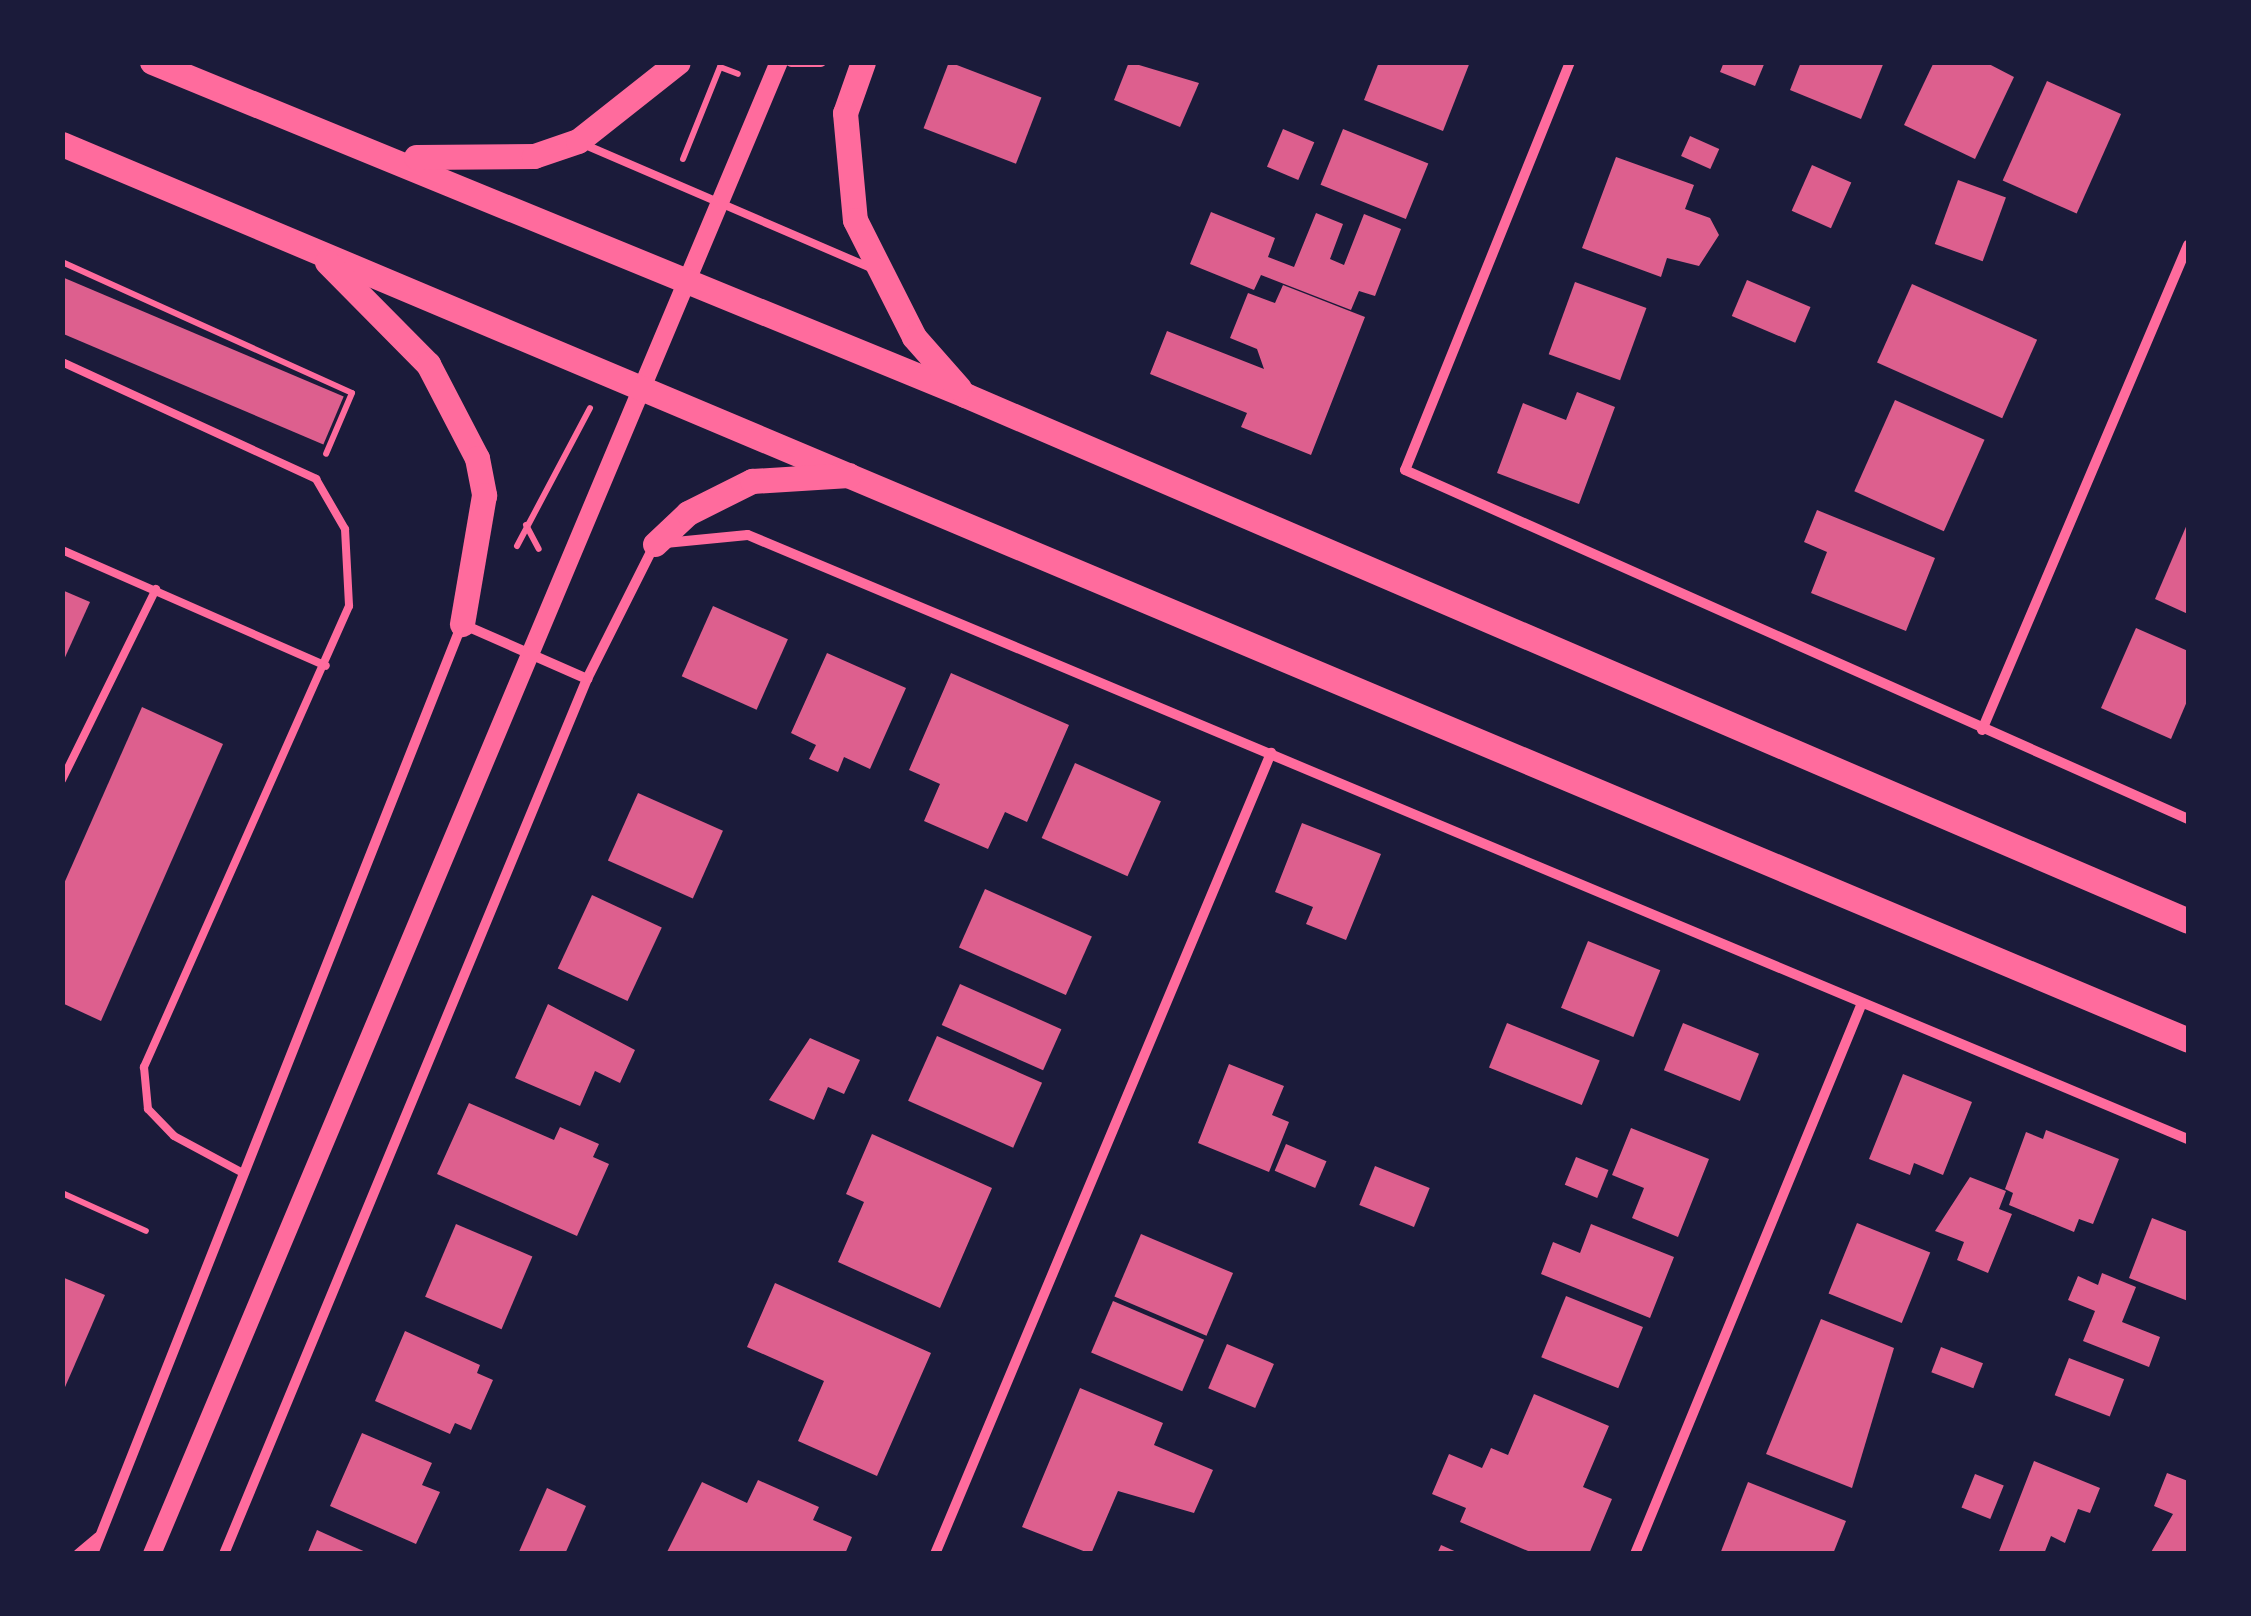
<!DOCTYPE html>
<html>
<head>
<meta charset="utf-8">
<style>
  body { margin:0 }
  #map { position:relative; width:2251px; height:1616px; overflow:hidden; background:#1b1b3a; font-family:Jost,sans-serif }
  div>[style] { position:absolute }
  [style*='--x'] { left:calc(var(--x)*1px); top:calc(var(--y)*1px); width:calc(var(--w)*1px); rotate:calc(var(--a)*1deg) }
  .building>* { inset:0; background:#dd5f8e; transform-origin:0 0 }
  .path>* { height:6px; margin:-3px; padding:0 3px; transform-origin:3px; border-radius:3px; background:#ff6b9d }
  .service>* { height:8px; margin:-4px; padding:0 4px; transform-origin:4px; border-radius:4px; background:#ff6b9d }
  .minor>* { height:10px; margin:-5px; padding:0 5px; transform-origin:5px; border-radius:5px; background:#ff6b9d }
  .tertiary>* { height:18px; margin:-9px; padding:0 9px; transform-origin:9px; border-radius:9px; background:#ff6b9d }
  .primary>* { height:25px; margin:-12.5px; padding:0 12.5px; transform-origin:12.5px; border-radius:12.5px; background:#ff6b9d }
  span { translate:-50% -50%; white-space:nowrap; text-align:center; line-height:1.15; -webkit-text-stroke:8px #1b1b3a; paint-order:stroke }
  .frame { position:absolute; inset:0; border:65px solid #1b1b3a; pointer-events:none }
</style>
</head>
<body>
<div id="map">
  <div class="building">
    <i style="left:949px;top:62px;width:99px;height:71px;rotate:21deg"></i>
    <i style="clip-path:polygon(1129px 62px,1199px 83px,1180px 127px,1114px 100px)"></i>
    <i style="clip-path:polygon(1379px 62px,1470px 62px,1443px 131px,1364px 100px)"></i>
    <i style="clip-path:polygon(1724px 62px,1765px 62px,1755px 86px,1720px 72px)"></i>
    <i style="clip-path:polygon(1801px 62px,1884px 62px,1861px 119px,1790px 90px)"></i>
    <i style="clip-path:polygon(1934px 62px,1985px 62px,2014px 77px,1975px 159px,1904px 125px)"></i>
    <i style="left:2047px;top:81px;width:81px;height:109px;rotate:24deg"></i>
    <i style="left:1283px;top:129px;width:34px;height:41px;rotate:23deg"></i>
    <i style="left:1343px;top:129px;width:92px;height:60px;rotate:22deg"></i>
    <i style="left:1690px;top:136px;width:32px;height:22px;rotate:24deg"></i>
    <i style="clip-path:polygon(1616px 157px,1694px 185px,1685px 209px,1710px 218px,1719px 235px,1699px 266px,1667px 258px,1661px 277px,1582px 248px)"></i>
    <i style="left:1812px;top:165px;width:43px;height:50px;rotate:24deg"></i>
    <i style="left:1958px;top:180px;width:51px;height:68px;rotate:20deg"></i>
    <i style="clip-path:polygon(1211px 212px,1275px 238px,1268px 257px,1294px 267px,1316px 213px,1343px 224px,1330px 259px,1344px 265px,1364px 214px,1401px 229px,1375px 296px,1359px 291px,1351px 310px,1261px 275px,1254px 290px,1190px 264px)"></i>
    <i style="left:62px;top:277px;width:306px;height:52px;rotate:23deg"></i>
    <i style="left:1747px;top:280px;width:69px;height:39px;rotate:23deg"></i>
    <i style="left:1575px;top:282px;width:76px;height:77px;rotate:20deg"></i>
    <i style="left:1912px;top:284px;width:137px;height:86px;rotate:24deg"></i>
    <i style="clip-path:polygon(1283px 285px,1365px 317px,1311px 455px,1241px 427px,1247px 413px,1150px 374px,1167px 331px,1264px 369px,1257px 349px,1230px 338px,1248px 293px,1275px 303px)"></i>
    <i style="clip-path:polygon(1577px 392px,1615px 407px,1579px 504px,1497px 473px,1523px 403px,1566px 420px)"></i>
    <i style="left:1895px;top:400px;width:98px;height:100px;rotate:24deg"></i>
    <i style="clip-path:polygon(1817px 510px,1935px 558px,1906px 631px,1811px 593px,1827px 552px,1804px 542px)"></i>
    <i style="clip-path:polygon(2188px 522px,2188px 614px,2155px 599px)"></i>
    <i style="clip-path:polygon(62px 590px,90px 602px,62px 664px)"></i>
    <i style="left:713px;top:606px;width:82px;height:77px;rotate:24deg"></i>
    <i style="clip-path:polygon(2136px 628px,2188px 651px,2188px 699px,2171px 739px,2101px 708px)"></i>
    <i style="clip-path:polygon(827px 653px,906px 688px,870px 769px,844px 757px,838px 772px,809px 759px,816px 745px,791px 733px)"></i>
    <i style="clip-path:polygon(951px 673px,1069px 725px,1027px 822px,1005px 812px,988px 849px,924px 821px,940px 784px,909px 770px)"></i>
    <i style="clip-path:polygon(142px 707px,223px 744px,101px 1021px,62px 1003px,62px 888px)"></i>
    <i style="left:1075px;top:763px;width:94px;height:82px;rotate:24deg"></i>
    <i style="left:638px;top:793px;width:93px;height:74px;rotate:24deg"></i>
    <i style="clip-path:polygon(1302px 823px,1381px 854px,1346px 940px,1306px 924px,1313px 907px,1275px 892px)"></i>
    <i style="left:985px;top:889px;width:117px;height:64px;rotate:24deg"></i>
    <i style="left:592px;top:895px;width:77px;height:81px;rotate:25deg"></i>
    <i style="left:1588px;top:941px;width:78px;height:72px;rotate:22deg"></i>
    <i style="left:960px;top:984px;width:111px;height:45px;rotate:24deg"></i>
    <i style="clip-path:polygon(548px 1004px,635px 1050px,620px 1083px,595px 1071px,580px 1106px,515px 1078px)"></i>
    <i style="left:1507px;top:1023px;width:100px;height:48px;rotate:22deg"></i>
    <i style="left:1683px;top:1023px;width:82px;height:51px;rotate:22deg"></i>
    <i style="left:937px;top:1036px;width:115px;height:71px;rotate:24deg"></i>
    <i style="clip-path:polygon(810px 1038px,860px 1060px,844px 1094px,828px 1087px,814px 1120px,769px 1100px)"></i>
    <i style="clip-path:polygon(1229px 1064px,1284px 1086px,1272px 1115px,1289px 1122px,1269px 1172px,1198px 1143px)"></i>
    <i style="clip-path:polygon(1903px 1074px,1972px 1102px,1943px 1175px,1914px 1163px,1910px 1175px,1869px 1159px)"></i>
    <i style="clip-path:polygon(469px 1103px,554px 1140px,560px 1127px,599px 1144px,593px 1157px,609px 1164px,577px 1236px,437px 1174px)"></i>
    <i style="clip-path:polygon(1631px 1128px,1709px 1159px,1678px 1237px,1632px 1218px,1644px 1188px,1612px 1175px)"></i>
    <i style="clip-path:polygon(2046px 1130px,2119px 1159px,2093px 1224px,2079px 1219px,2074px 1232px,2009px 1205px,2013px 1193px,2005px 1189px,2026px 1132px,2043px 1139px)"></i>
    <i style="clip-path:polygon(872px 1134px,992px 1188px,940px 1308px,838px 1262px,864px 1202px,846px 1194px)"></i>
    <i style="left:1286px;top:1144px;width:44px;height:29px;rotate:23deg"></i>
    <i style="left:1576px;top:1157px;width:35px;height:30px;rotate:22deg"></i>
    <i style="left:1375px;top:1166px;width:59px;height:42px;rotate:22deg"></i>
    <i style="clip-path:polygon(1970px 1177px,2006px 1191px,1999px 1209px,2012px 1214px,1988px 1273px,1957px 1260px,1964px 1242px,1935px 1231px)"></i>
    <i style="clip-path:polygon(2152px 1218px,2188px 1232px,2188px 1301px,2129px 1278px)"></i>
    <i style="left:1857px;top:1223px;width:79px;height:76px;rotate:22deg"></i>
    <i style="left:456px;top:1224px;width:83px;height:79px;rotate:23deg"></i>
    <i style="clip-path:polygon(1591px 1224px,1674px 1257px,1650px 1318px,1541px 1274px,1553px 1242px,1580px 1253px)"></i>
    <i style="left:1141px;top:1234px;width:100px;height:68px;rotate:23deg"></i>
    <i style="clip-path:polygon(2102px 1273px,2136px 1287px,2122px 1322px,2160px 1337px,2149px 1367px,2083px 1341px,2095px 1311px,2068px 1300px,2078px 1276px,2098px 1285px)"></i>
    <i style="clip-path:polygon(62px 1277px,105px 1295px,62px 1394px)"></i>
    <i style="clip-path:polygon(775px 1283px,931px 1353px,877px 1476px,798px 1441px,824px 1381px,747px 1347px)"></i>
    <i style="left:1566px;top:1296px;width:83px;height:66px;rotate:22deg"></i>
    <i style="left:1113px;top:1301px;width:99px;height:56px;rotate:23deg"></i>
    <i style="clip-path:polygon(1821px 1319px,1894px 1348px,1852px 1488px,1766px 1454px)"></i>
    <i style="clip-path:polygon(405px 1331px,480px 1365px,477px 1373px,493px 1380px,471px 1430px,455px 1423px,450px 1434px,375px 1401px)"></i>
    <i style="left:1227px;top:1344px;width:51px;height:48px;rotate:23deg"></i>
    <i style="left:1941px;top:1347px;width:45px;height:27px;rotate:21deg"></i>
    <i style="left:2069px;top:1358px;width:59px;height:40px;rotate:21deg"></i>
    <i style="clip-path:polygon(1080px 1388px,1163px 1423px,1154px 1445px,1213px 1470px,1194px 1513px,1118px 1491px,1091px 1554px,1022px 1527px)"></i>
    <i style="clip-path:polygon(1534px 1394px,1609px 1426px,1583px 1487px,1612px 1499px,1589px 1554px,1535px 1554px,1460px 1522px,1466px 1508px,1432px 1494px,1449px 1454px,1482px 1468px,1491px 1448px,1508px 1455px)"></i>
    <i style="clip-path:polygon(362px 1433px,432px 1463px,422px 1485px,440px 1492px,416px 1544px,330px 1506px)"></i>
    <i style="clip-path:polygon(2034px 1461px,2100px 1488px,2090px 1513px,2078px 1509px,2065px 1543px,2051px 1536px,2044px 1554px,1998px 1554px)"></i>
    <i style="clip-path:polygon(2167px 1473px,2188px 1481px,2188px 1554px,2150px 1554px,2173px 1514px,2154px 1506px)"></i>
    <i style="left:1975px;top:1474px;width:31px;height:36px;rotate:22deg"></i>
    <i style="clip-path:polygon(758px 1480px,819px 1507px,813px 1520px,852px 1537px,845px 1554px,667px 1552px,702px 1482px,747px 1503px)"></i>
    <i style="clip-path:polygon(1748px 1482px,1846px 1521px,1833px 1554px,1720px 1554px)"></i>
    <i style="clip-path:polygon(547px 1488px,586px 1506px,565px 1554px,518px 1554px)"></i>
    <i style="clip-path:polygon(317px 1530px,370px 1554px,307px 1554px)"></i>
    <i style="clip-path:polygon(1441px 1545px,1461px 1554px,1437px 1554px)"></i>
  </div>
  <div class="path">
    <i style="--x:683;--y:159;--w:99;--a:-68.1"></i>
    <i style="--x:720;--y:67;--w:19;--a:21"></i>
    <i style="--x:62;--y:262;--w:318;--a:24.3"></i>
    <i style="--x:352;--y:393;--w:66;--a:113.1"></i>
    <i style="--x:526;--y:525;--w:27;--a:62"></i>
    <i style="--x:517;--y:546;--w:156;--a:-62.1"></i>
    <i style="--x:62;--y:1193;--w:92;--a:24.3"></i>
  </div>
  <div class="service">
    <i style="--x:583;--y:144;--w:311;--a:23.3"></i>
    <i style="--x:62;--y:362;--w:280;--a:24.7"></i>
    <i style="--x:316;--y:479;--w:58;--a:59.9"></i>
    <i style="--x:345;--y:529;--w:77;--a:87"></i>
    <i style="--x:349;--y:606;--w:505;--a:113.97"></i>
    <i style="--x:144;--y:1067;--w:42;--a:84.6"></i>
    <i style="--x:148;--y:1109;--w:37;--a:46"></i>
    <i style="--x:174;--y:1136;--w:74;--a:28.3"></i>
    <i style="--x:62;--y:550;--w:288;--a:23.7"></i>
    <i style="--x:62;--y:780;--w:213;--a:-63.8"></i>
  </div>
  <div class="minor">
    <i style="--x:791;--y:62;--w:30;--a:0"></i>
    <i style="--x:1570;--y:62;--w:440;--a:112"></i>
    <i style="--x:1405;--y:470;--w:857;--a:24.02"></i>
    <i style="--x:1982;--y:730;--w:527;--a:-66.99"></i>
    <i style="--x:78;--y:1554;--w:26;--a:-40"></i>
    <i style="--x:93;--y:1554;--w:1001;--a:-68.36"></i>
    <i style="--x:462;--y:624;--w:137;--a:23.7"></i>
    <i style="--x:224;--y:1554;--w:947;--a:-67.47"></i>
    <i style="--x:587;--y:679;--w:151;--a:-63.3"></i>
    <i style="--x:655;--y:544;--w:93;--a:-5.5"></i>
    <i style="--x:748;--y:535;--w:1562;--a:22.76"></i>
    <i style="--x:935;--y:1554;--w:869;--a:-67.24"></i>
    <i style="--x:1635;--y:1554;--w:596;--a:-67.61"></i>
  </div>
  <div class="tertiary">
    <i style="--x:152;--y:1554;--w:1618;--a:-67.21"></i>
  </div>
  <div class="primary">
    <i style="--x:152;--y:62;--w:879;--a:22.27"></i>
    <i style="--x:965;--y:395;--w:1331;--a:23.27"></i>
    <i style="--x:863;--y:62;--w:54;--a:109.4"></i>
    <i style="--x:845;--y:113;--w:107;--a:84.7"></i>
    <i style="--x:855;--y:220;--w:131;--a:63.2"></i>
    <i style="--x:914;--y:337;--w:68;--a:48.6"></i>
    <i style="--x:62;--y:144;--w:2307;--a:22.85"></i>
    <i style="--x:416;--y:157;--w:118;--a:-0.5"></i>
    <i style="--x:534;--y:156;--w:46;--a:-18.8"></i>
    <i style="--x:578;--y:141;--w:127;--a:-38.3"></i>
    <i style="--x:327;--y:262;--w:144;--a:45.3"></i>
    <i style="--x:428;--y:364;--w:106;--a:62.5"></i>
    <i style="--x:477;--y:458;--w:38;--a:79"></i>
    <i style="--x:484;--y:495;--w:131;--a:99.7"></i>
    <i style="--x:655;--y:544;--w:45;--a:-43.2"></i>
    <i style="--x:688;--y:513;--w:72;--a:-26.6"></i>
    <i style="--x:752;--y:481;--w:97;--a:-3.5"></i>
  </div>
  <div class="frame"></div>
</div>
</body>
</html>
